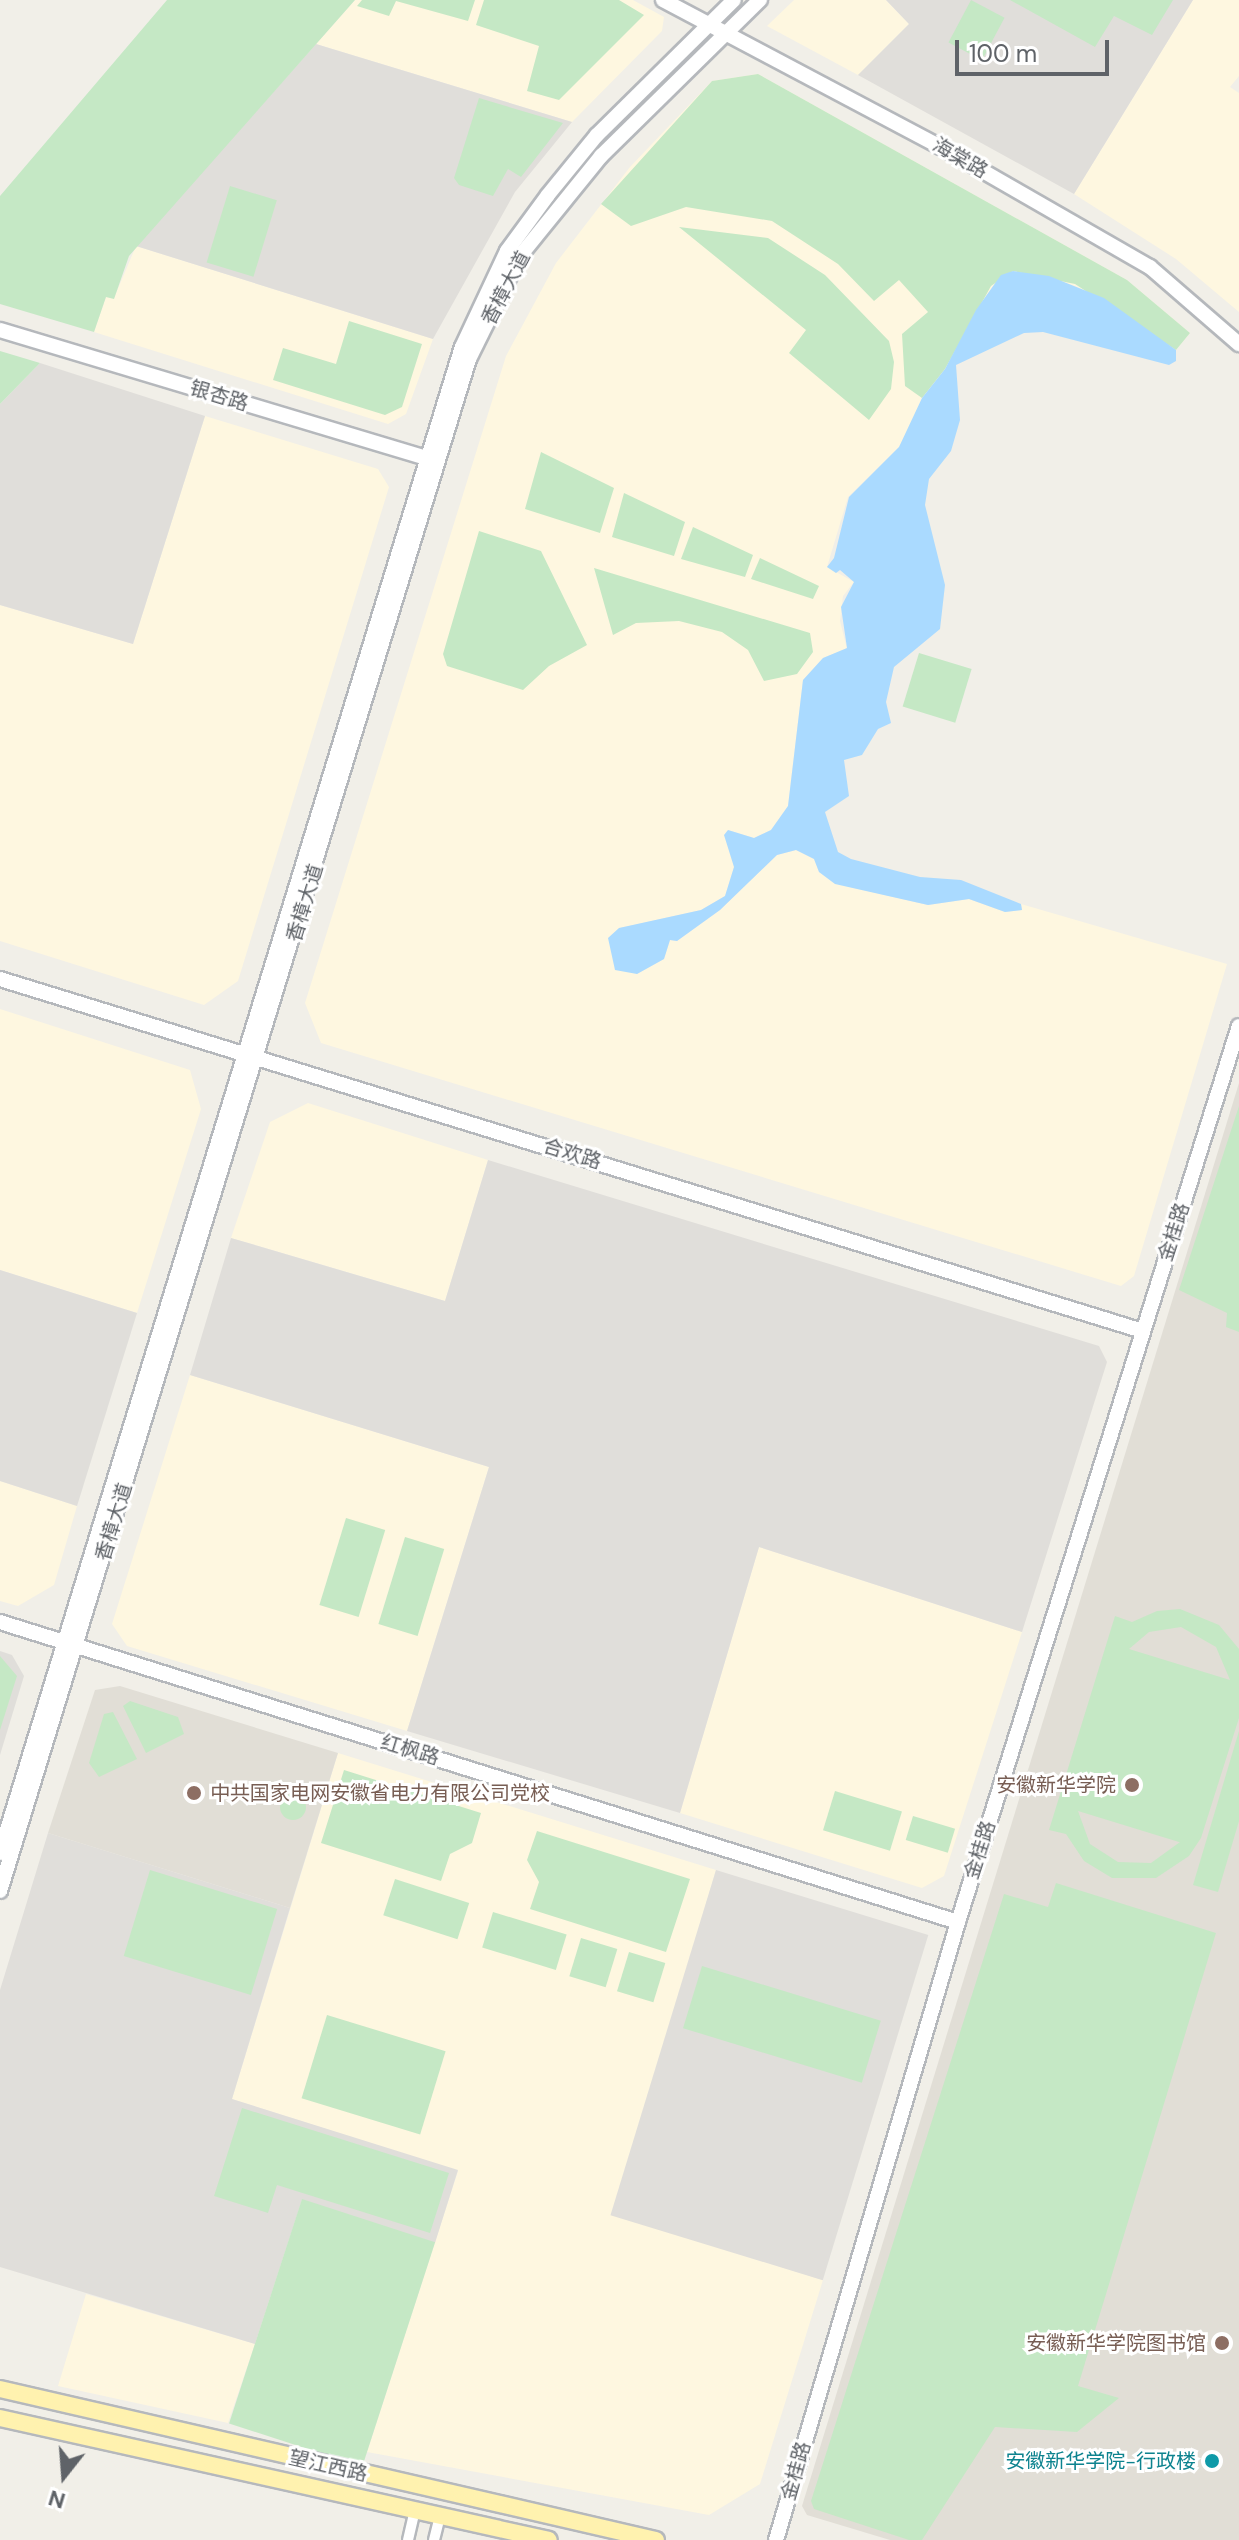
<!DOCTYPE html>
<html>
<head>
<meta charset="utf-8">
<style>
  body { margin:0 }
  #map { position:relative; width:1239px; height:2540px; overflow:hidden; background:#f1efe8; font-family:"DM Sans","Noto Sans SC",sans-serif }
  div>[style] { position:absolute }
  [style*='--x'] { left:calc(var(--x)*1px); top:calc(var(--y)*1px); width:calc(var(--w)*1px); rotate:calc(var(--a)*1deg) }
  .commercial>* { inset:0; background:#fef7e0 }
  .industrial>* { inset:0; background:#e0deda; transform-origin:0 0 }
  .education>* { inset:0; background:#e1ded6 }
  .green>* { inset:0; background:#c5e8c5; transform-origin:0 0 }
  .round { border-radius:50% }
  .water>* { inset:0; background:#aadaff }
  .roads { filter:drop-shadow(2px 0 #b5b8bc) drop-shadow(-2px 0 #b5b8bc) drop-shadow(0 2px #b5b8bc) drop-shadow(0 -2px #b5b8bc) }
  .street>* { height:10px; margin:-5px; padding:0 5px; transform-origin:5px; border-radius:5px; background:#fff }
  .secondary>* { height:14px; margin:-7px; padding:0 7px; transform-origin:7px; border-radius:7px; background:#fff }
  .primary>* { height:16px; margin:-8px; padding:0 8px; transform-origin:8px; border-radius:8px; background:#fff2af }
  .dots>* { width:22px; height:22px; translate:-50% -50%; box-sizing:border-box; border:4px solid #fff; border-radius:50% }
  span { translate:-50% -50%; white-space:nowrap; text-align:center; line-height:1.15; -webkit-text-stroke:6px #fff; paint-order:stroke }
  .street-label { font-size:20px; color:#5f6368 }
  .education-label { font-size:20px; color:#785e54 }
  .right { translate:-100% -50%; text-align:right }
  .left { translate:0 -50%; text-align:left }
  .culture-label { font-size:20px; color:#0d838f }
  .north { position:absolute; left:24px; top:2436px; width:80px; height:80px; -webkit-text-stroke:6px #fff; paint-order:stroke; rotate:197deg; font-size:22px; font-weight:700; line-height:32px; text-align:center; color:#5f6368 }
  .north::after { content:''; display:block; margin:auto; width:28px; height:36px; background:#5f6368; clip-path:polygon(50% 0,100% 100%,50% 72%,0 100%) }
  .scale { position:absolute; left:955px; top:40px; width:154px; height:36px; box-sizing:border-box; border:4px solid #5f6368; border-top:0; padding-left:10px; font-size:24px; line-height:28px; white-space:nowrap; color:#5f6368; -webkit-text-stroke:6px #fff; paint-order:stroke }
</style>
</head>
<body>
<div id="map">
  <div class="commercial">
    <i style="clip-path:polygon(355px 0,633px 0,664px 17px,662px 31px,572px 122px,316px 44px)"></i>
    <i style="clip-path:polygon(794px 0,886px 0,909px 24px,858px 75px,767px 26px)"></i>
    <i style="clip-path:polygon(1193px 0,1239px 0,1239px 76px,1230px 87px,1239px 93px,1239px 312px,1176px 259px,1074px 194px)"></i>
    <i style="clip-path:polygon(758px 74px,1127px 280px,1190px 333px,1176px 350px,1013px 271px,899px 447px,848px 497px,827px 567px,854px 582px,843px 596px,840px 621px,847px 649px,823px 658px,803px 680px,788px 806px,771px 830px,754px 838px,728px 830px,734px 867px,725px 896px,701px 910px,620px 928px,637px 974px,664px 959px,670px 940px,677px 941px,720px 910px,777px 855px,796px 850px,814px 859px,819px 872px,846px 886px,928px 905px,969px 899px,1005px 912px,1022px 910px,1021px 904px,1227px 964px,1134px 1276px,1121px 1286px,321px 1043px,305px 1003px,506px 356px,556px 263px,630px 167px,712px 81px)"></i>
    <i style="clip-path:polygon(136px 246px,433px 339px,406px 414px,388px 424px,94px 332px,106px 297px,114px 298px)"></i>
    <i style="clip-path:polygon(205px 416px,378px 469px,389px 487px,238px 981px,204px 1005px,0 941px,0 605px,133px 644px)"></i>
    <i style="clip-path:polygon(0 1009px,190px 1070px,201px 1109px,137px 1313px,0 1270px)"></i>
    <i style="clip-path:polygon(308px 1103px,488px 1160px,445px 1301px,231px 1238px,270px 1122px)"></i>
    <i style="clip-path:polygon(190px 1375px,489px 1467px,407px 1731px,127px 1646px,112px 1624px)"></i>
    <i style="clip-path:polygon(0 1481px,77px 1506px,54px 1585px,18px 1606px,0 1601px)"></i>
    <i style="clip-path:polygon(759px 1547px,1022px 1632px,944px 1876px,922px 1888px,680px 1813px)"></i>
    <i style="clip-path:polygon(338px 1753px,716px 1870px,614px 2215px,823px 2280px,760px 2484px,709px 2515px,367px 2452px,458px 2171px,232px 2099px)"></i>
    <i style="clip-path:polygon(86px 2294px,255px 2344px,228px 2423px,58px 2386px)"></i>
  </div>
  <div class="industrial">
    <i style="clip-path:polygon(886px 0,1193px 0,1074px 194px,858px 75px,909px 24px)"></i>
    <i style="clip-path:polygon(316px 44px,572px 122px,515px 192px,433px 339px,136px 246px)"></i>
    <i style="clip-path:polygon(40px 363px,205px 416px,133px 644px,0 605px,0 404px)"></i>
    <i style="clip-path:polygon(488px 1160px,1099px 1346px,1107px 1362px,1022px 1632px,759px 1547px,680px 1813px,407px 1731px,489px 1467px,190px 1375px,231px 1238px,445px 1301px)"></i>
    <i style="clip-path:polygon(0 1270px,137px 1313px,77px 1506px,0 1481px)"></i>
    <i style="clip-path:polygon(0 1651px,12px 1655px,24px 1676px,0 1755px)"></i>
    <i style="clip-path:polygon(48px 1833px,290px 1908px,232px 2099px,458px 2170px,435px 2243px,302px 2200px,255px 2344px,0 2267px,0 1990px)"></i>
    <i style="left:716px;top:1870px;width:222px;height:361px;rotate:17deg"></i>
  </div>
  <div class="education">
    <i style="clip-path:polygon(1239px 1083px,1239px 2540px,890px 2540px,807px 2515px,802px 2506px)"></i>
    <i style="clip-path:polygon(120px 1686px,338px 1753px,290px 1908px,48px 1833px,95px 1690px)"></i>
  </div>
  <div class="green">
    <i style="clip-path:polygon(167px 0,355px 0,129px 256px,114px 299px,106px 297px,94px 332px,0 304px,0 196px)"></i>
    <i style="clip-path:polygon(362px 0,475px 0,468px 21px,396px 1px,389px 16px,357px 6px)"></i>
    <i style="clip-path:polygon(484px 0,619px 0,644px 15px,559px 100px,527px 91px,539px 46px,476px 25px)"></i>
    <i style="left:971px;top:0;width:38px;height:48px;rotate:28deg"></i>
    <i style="clip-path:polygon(1010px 0,1173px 0,1152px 35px,1114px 16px,1095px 47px)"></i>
    <i style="clip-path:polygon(758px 74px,1127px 280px,1190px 333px,1176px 350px,1075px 284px,1013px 271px,991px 286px,945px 369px,922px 398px,905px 386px,902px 334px,928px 312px,899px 280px,874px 301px,838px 264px,772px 221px,686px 207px,631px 226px,601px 204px,712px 81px)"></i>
    <i style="clip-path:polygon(479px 98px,563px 123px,521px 177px,508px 169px,493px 196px,459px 185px,454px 178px)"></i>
    <i style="left:230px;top:186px;width:49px;height:80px;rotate:17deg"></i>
    <i style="clip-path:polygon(679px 227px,768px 238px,825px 275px,889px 341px,894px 362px,891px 389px,869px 420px,789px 353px,806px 330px)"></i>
    <i style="clip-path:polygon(349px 321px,422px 344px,402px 407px,385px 415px,273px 380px,283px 348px,336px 364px)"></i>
    <i style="clip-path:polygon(0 351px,40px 363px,0 404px)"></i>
    <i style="clip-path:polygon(541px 452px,614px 488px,600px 533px,525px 509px)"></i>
    <i style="clip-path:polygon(624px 493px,685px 522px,674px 556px,612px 537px)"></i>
    <i style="clip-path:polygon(693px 527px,753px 555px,745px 577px,681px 559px)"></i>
    <i style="clip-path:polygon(479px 531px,541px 551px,587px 645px,549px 666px,523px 690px,447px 666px,443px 654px)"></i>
    <i style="clip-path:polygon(760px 558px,819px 586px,813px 599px,751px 579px)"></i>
    <i style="clip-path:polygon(594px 568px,810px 633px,813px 652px,797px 674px,764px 681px,748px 650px,722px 632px,679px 621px,636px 623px,613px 635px)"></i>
    <i style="left:919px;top:653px;width:55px;height:56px;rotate:17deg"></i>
    <i style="clip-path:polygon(1239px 1106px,1239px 1332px,1226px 1327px,1227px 1313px,1179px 1290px)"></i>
    <i style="left:346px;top:1518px;width:41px;height:91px;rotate:17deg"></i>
    <i style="left:405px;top:1537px;width:41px;height:91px;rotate:17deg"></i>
    <i style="clip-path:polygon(evenodd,1180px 1609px,1219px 1625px,1239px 1649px,1239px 1718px,1201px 1838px,1189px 1856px,1156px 1878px,1112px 1878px,1084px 1861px,1066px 1834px,1049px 1830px,1115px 1616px,1132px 1622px,1157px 1611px,1180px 1609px,1181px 1627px,1216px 1647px,1230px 1680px,1129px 1649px,1149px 1632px,1181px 1627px,1180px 1609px,1078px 1811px,1179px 1842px,1180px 1842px,1151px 1863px,1118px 1862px,1090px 1844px,1078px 1811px)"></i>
    <i style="clip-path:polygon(0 1656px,17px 1676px,0 1730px)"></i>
    <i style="clip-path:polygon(130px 1701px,178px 1717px,184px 1734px,146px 1753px,123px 1706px)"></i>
    <i style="clip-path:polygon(113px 1712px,137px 1759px,99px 1777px,89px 1763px,104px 1714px)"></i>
    <i style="clip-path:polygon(1239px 1731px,1239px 1821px,1218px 1892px,1193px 1885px)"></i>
    <i style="clip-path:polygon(344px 1770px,481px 1813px,472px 1843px,450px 1854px,441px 1881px,321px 1843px)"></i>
    <i style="left:835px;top:1791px;width:70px;height:41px;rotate:17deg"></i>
    <i class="round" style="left:280px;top:1794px;width:26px;height:26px"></i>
    <i style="left:913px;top:1816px;width:44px;height:25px;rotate:17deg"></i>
    <i style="clip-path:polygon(537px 1831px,690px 1879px,666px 1952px,530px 1909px,539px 1882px,527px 1860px)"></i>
    <i style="left:150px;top:1870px;width:133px;height:90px;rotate:17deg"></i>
    <i style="left:395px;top:1879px;width:78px;height:38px;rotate:18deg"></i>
    <i style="clip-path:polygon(1056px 1883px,1216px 1933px,1078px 2386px,1119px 2398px,1077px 2432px,995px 2427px,922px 2540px,909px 2540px,814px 2509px,811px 2501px,1004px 1894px,1048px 1907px)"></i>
    <i style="left:493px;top:1912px;width:77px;height:37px;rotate:17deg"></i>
    <i style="left:581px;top:1938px;width:38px;height:40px;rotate:17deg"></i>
    <i style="left:629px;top:1952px;width:38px;height:41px;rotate:17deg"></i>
    <i style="left:702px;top:1966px;width:187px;height:65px;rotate:17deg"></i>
    <i style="left:327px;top:2015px;width:124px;height:87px;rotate:17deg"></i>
    <i style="clip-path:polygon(242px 2108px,449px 2173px,430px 2233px,277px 2185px,268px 2213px,214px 2196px)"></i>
    <i style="left:302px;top:2199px;width:140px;height:236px;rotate:18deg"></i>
  </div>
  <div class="water">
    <i style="clip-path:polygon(1013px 271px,1049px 276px,1104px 298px,1176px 350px,1176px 361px,1169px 365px,1043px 332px,1024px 333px,956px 365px,960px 420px,951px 451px,929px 479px,925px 505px,945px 585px,940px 629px,894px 667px,886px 702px,891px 723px,878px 729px,862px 755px,844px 760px,849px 796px,825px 812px,838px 852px,851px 859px,920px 877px,961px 880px,1021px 904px,1022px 910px,1005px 912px,969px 899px,928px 905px,835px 884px,819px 872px,814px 859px,796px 850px,777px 855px,720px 910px,677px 941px,670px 940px,664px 959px,637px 974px,615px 970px,608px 938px,619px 928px,701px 910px,725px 896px,734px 867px,724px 835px,728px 830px,754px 838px,771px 830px,788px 806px,803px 680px,823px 658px,847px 648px,841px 607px,854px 582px,840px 570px,836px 573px,827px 567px,834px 558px,849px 497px,899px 447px,922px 398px,945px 369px,976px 310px,1001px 275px)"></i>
  </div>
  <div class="roads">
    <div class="street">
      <i style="--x:408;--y:2540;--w:31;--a:-77"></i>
      <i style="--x:434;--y:2540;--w:25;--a:-76"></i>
    </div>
    <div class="secondary">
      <i style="--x:663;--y:0;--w:314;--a:27.9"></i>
      <i style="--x:941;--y:147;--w:241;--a:29.9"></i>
      <i style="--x:1150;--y:267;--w:118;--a:40.9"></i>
      <i style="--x:0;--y:330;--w:453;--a:16.7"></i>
      <i style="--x:0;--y:979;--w:1196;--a:17.12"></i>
      <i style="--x:0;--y:1622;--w:1004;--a:17.39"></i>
      <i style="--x:0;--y:1853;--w:1575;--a:-72.95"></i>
      <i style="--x:462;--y:347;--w:106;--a:-64.9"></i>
      <i style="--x:507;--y:251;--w:69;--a:-53.8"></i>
      <i style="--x:548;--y:195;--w:77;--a:-50.8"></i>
      <i style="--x:597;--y:135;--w:192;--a:-44.6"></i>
      <i style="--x:0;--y:1891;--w:1602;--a:-72.98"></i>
      <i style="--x:469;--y:359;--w:115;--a:-63.7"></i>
      <i style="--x:520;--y:256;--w:129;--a:-51"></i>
      <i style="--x:601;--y:156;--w:223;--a:-44.5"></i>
      <i style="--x:776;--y:2540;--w:644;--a:-73.59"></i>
      <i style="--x:958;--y:1922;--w:939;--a:-72.59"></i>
    </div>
    <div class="primary">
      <i style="--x:0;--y:2389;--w:673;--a:12.96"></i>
      <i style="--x:0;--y:2418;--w:562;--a:12.53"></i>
    </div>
  </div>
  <div class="dots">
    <i style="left:1132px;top:1785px;background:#8d6e63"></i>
    <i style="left:194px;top:1793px;background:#8d6e63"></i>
    <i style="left:1222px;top:2343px;background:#8d6e63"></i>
    <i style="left:1212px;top:2461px;background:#0f9aa8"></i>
  </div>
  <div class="street-label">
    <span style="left:960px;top:158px;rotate:30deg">海棠路</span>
    <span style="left:506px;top:288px;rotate:-62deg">香樟大道</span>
    <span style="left:219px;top:396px;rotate:17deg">银杏路</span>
    <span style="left:305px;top:903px;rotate:-73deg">香樟大道</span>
    <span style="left:572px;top:1154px;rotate:17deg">合欢路</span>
    <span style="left:1174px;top:1232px;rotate:-72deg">金桂路</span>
    <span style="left:114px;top:1522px;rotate:-73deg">香樟大道</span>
    <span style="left:410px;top:1750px;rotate:17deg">红枫路</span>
    <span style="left:980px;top:1850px;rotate:-72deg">金桂路</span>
    <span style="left:328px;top:2466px;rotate:13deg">望江西路</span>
    <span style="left:796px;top:2471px;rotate:-74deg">金桂路</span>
  </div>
  <div class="education-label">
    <span class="right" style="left:1116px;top:1785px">安徽新华学院</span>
    <span class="left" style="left:210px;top:1793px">中共国家电网安徽省电力有限公司党校</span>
    <span class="right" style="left:1206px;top:2343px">安徽新华学院图书馆</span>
  </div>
  <div class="culture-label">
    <span class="right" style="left:1196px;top:2461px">安徽新华学院-行政楼</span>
  </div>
  <div class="north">N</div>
  <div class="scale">100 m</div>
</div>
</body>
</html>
